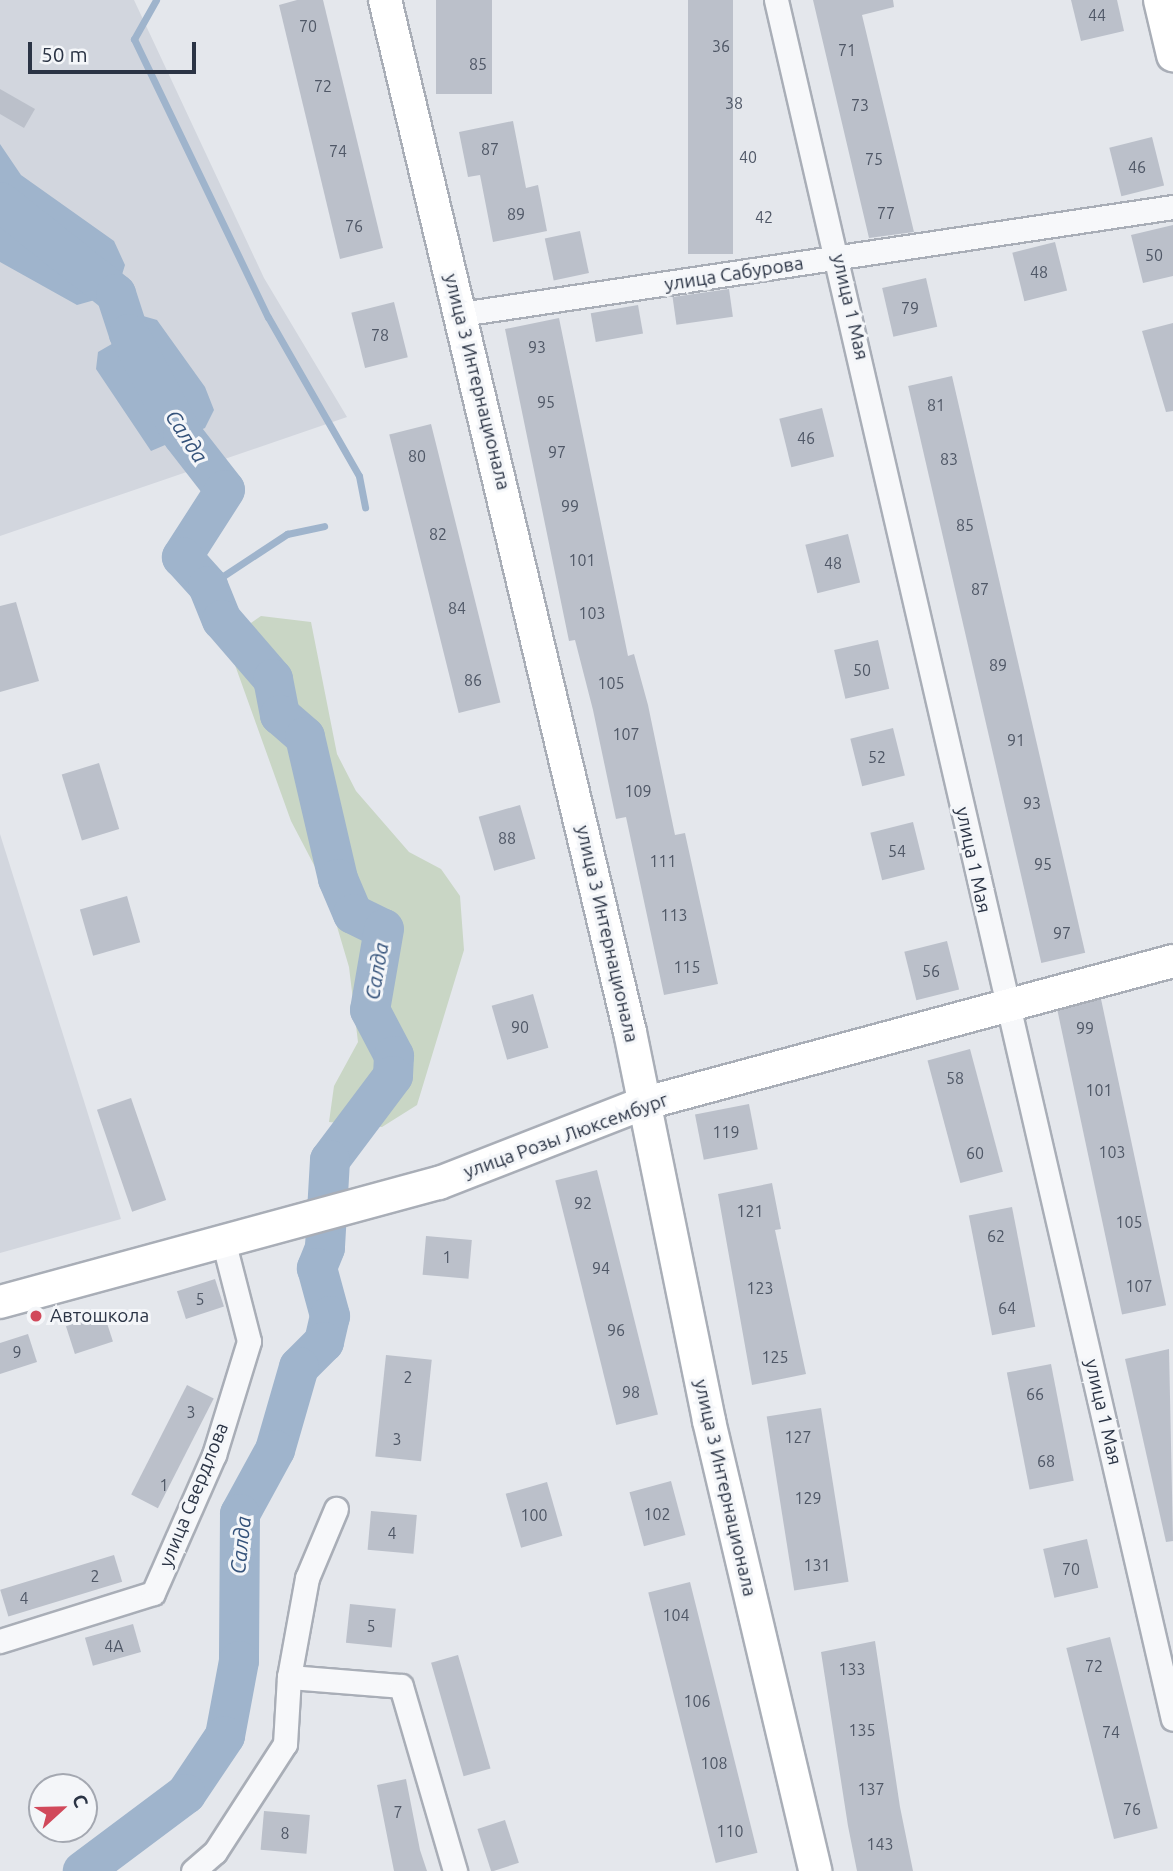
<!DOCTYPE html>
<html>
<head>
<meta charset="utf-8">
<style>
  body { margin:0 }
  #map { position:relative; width:1173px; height:1871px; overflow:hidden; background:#e4e7ec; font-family:Ubuntu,sans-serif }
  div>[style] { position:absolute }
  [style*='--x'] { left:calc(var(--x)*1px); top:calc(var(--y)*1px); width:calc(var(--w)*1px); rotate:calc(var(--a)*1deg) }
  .built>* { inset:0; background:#d2d6de }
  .green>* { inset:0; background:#c9d6c5 }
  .water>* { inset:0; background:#9fb4cc }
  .stream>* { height:7px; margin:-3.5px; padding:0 3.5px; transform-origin:3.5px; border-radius:3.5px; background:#9fb4cc }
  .river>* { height:40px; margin:-20px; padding:0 20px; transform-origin:20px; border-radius:20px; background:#9fb4cc }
  .building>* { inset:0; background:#bbc0ca; transform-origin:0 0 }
  .roads { filter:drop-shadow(2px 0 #a9aeb7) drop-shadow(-2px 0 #a9aeb7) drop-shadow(0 2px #a9aeb7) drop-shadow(0 -2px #a9aeb7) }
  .street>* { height:23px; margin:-11.5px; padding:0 11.5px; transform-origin:11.5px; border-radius:11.5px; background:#f7f8fa }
  .secondary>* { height:32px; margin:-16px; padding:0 16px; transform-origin:16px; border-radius:16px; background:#fff }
  .dots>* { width:19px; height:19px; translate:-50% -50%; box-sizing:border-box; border:4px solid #f4f6f9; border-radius:50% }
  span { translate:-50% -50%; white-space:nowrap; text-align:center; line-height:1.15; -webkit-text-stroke:6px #f4f6f9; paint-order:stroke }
  .number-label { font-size:16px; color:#4f5766 }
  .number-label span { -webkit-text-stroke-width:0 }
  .street-label { font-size:19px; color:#2b3445 }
  .poi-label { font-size:19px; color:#2b3445 }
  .left { translate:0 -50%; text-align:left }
  .water-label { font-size:21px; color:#34527a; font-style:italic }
  .north { position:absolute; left:28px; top:1773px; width:70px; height:70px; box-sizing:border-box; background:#f4f6f9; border:2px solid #a4a8b1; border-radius:50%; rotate:68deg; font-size:19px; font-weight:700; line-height:28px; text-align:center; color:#2b3445 }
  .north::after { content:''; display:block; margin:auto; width:24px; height:32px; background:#d1495b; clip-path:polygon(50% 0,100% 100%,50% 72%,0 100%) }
  .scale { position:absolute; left:28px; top:42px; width:168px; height:32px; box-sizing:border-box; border:4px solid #2b3445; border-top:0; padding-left:9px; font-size:21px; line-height:24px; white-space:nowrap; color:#2b3445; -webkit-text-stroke:5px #f4f6f9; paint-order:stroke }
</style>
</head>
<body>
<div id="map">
  <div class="built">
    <i style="clip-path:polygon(0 0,134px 0,264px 278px,347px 417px,0 536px)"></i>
    <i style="clip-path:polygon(0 834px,121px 1219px,0 1253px)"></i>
  </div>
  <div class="green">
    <i style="clip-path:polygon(261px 616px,311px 622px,337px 754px,356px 791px,409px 852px,441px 869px,460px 896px,464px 950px,417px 1105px,382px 1127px,329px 1122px,334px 1086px,358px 1042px,349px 967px,325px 886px,291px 821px,226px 640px)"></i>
  </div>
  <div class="water">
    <i style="clip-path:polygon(0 144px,21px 175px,114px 241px,125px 265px,116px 294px,77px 305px,0 262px)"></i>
    <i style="clip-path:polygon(143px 316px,157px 320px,205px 387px,214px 410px,205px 428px,151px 451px,96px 369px,98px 352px,129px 334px)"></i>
  </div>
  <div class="stream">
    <i style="--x:156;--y:0;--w:45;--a:119.4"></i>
    <i style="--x:134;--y:39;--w:309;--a:64.3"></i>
    <i style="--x:268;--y:317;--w:183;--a:60.2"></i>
    <i style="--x:359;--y:476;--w:32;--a:79"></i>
    <i style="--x:208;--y:586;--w:95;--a:-33.4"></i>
    <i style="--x:287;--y:534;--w:38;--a:-12"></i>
  </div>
  <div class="river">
    <i style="--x:0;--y:202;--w:148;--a:38.4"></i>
    <i style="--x:116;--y:294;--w:42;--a:72"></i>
    <i style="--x:129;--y:334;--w:115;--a:62.1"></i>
    <i style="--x:183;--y:436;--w:68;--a:52.1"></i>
    <i style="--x:225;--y:490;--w:80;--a:122.7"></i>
    <i style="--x:182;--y:557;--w:39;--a:48"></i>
    <i style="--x:208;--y:586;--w:37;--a:68"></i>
    <i style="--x:222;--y:620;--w:78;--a:49.2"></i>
    <i style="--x:273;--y:679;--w:37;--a:79"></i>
    <i style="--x:280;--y:715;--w:33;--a:41"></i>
    <i style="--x:305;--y:737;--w:146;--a:76.9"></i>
    <i style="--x:338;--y:879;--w:38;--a:67"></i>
    <i style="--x:353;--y:914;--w:34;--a:26"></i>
    <i style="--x:384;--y:929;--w:82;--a:99.8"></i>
    <i style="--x:370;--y:1010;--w:52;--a:62.4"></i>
    <i style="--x:394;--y:1056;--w:20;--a:93"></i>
    <i style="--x:393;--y:1076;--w:105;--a:126.9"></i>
    <i style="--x:330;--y:1160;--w:88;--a:93.3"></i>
    <i style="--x:325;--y:1248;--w:22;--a:112"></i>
    <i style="--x:317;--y:1268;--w:50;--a:74.8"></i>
    <i style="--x:330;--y:1316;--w:27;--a:103"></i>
    <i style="--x:324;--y:1342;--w:35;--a:135"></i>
    <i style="--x:299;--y:1367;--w:86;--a:106.1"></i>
    <i style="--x:275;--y:1450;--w:73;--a:118.7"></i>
    <i style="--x:240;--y:1514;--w:147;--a:90.4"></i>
    <i style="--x:239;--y:1661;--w:76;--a:100.6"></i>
    <i style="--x:225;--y:1736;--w:70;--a:123.9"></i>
    <i style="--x:186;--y:1794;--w:129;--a:143.2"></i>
  </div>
  <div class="building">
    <i style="clip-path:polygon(297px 0,323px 0,383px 248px,340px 259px,279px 5px)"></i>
    <i style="left:436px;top:0;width:56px;height:94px"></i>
    <i style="left:688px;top:0;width:45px;height:254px"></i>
    <i style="clip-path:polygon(813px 0,893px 0,894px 7px,862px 15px,914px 232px,869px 238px)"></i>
    <i style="clip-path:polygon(1071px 0,1117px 0,1124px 31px,1081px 41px)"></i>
    <i style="clip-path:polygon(0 89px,35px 109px,24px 128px,0 114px)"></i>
    <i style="clip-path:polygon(513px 121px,526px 188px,538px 185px,547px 231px,493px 242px,480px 175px,468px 177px,459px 132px)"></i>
    <i style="left:1152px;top:137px;width:50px;height:44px;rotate:76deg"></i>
    <i style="clip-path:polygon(1173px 225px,1173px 276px,1143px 283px,1131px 235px)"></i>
    <i style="left:580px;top:231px;width:43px;height:36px;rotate:78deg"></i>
    <i style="left:1055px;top:242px;width:50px;height:44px;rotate:76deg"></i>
    <i style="left:926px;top:278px;width:50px;height:45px;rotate:77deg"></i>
    <i style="left:729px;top:289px;width:28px;height:57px;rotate:82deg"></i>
    <i style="left:394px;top:302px;width:57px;height:44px;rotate:76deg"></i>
    <i style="left:638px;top:305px;width:29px;height:48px;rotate:80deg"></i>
    <i style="clip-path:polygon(559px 318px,628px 656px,634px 654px,648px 705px,675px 835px,685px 833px,718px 984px,664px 995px,626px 817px,616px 819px,593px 710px,575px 640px,569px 641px,505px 329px)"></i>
    <i style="clip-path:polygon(1173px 323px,1173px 411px,1166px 412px,1142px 331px)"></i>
    <i style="left:952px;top:376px;width:592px;height:45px;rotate:77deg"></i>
    <i style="left:822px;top:408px;width:50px;height:44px;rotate:76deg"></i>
    <i style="left:431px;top:424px;width:287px;height:43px;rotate:76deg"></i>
    <i style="left:848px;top:534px;width:50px;height:44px;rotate:76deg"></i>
    <i style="clip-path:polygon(16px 602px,39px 681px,0 692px,0 606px)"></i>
    <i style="left:878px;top:640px;width:50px;height:45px;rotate:77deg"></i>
    <i style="left:893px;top:728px;width:49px;height:44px;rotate:76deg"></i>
    <i style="left:99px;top:763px;width:69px;height:39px;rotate:73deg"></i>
    <i style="left:520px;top:805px;width:56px;height:43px;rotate:74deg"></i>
    <i style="left:913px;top:822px;width:49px;height:44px;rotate:76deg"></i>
    <i style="left:127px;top:896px;width:48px;height:49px;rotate:74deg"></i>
    <i style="left:947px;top:941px;width:50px;height:44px;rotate:76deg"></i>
    <i style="left:533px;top:994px;width:56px;height:43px;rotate:74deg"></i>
    <i style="left:1101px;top:999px;width:313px;height:45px;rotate:78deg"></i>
    <i style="left:970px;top:1049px;width:127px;height:44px;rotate:75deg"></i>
    <i style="left:131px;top:1098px;width:108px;height:36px;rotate:71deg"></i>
    <i style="left:749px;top:1104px;width:46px;height:55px;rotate:79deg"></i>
    <i style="left:597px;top:1170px;width:252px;height:43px;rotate:76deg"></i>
    <i style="clip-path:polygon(772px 1183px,781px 1229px,775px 1230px,806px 1374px,752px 1385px,718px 1194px)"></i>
    <i style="left:1012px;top:1207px;width:122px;height:44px;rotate:79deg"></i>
    <i style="left:426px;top:1236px;width:46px;height:39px;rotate:5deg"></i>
    <i style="left:215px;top:1279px;width:29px;height:40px;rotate:72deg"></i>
    <i style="left:104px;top:1314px;width:29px;height:40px;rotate:72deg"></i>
    <i style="clip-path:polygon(28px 1334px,37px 1362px,0 1374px,0 1343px)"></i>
    <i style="clip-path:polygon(1169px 1349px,1173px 1541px,1166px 1542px,1125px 1359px)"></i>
    <i style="left:386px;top:1355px;width:46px;height:102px;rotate:6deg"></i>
    <i style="left:1051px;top:1364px;width:119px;height:45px;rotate:79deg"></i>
    <i style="left:187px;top:1385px;width:30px;height:123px;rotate:27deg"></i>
    <i style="left:821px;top:1408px;width:176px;height:55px;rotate:81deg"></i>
    <i style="left:671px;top:1481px;width:56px;height:43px;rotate:75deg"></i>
    <i style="left:547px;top:1482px;width:56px;height:43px;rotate:74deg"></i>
    <i style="left:371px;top:1511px;width:46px;height:39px;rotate:5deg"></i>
    <i style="left:1087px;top:1539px;width:50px;height:45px;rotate:77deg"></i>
    <i style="left:114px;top:1555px;width:28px;height:119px;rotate:73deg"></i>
    <i style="left:690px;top:1582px;width:279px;height:43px;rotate:76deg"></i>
    <i style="left:350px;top:1604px;width:46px;height:39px;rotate:6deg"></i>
    <i style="left:133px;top:1624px;width:29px;height:50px;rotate:74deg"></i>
    <i style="left:1110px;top:1637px;width:197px;height:45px;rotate:76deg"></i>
    <i style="clip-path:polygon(875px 1641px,900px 1807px,913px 1871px,857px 1871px,848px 1826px,821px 1652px)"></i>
    <i style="left:458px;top:1655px;width:118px;height:28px;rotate:74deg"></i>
    <i style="clip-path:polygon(406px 1779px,420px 1850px,427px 1871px,394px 1871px,377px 1785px)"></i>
    <i style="left:264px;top:1811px;width:46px;height:39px;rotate:5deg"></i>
    <i style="left:505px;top:1820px;width:45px;height:29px;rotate:72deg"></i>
  </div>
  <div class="roads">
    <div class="street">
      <i style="--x:776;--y:0;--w:1764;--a:77"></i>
      <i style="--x:461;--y:314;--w:720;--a:-8.55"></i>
      <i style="--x:0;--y:1641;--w:160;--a:-17.4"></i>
      <i style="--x:153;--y:1593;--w:151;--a:-66.2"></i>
      <i style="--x:214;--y:1455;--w:119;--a:-72.9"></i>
      <i style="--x:249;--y:1341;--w:104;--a:-104.4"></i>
      <i style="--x:289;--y:1677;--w:112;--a:4.6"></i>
      <i style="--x:401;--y:1686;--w:193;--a:73.7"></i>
      <i style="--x:193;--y:1871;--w:29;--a:-41"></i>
      <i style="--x:215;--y:1852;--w:129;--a:-57.1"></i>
      <i style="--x:285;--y:1744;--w:67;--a:-86.6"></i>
      <i style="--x:289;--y:1677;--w:101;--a:-79.7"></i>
      <i style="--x:307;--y:1578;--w:75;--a:-67.2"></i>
    </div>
    <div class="secondary">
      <i style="--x:385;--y:0;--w:1061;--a:76.65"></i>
      <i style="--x:630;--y:1032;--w:397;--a:78.5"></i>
      <i style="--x:709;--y:1421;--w:462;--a:76.7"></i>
      <i style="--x:1160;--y:0;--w:57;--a:76.7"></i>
      <i style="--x:0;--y:1302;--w:455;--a:-15.2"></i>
      <i style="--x:439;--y:1183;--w:218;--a:-21.3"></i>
      <i style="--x:642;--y:1104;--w:550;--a:-15.07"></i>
    </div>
  </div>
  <div class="dots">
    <i style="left:36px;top:1316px;background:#d1495b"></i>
  </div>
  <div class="number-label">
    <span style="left:1097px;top:15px">44</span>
    <span style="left:308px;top:26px">70</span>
    <span style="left:721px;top:46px">36</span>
    <span style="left:847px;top:50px">71</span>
    <span style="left:478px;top:64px">85</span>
    <span style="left:323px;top:86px">72</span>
    <span style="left:734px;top:103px">38</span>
    <span style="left:860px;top:105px">73</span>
    <span style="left:490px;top:149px">87</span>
    <span style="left:338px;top:151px">74</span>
    <span style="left:748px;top:157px">40</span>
    <span style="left:874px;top:159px">75</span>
    <span style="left:1137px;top:167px">46</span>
    <span style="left:886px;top:213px">77</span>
    <span style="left:516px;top:214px">89</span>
    <span style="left:764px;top:217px">42</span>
    <span style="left:354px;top:226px">76</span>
    <span style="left:1154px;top:255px">50</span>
    <span style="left:1039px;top:272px">48</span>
    <span style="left:910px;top:308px">79</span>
    <span style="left:380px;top:335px">78</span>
    <span style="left:537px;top:347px">93</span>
    <span style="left:546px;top:402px">95</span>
    <span style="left:936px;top:405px">81</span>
    <span style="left:806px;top:438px">46</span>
    <span style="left:557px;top:452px">97</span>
    <span style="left:417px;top:456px">80</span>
    <span style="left:949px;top:459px">83</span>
    <span style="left:570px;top:506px">99</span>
    <span style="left:965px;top:525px">85</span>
    <span style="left:438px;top:534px">82</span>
    <span style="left:582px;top:560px">101</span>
    <span style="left:833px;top:563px">48</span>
    <span style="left:980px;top:589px">87</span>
    <span style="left:457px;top:608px">84</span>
    <span style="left:592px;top:613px">103</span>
    <span style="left:998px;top:665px">89</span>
    <span style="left:862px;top:670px">50</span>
    <span style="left:473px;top:680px">86</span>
    <span style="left:611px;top:683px">105</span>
    <span style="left:626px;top:734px">107</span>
    <span style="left:1016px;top:740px">91</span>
    <span style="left:877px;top:757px">52</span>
    <span style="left:638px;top:791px">109</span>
    <span style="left:1032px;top:803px">93</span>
    <span style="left:507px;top:838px">88</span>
    <span style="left:897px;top:851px">54</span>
    <span style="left:663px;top:861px">111</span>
    <span style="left:1043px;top:864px">95</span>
    <span style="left:674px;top:915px">113</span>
    <span style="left:1062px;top:933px">97</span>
    <span style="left:687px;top:967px">115</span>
    <span style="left:931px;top:971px">56</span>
    <span style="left:520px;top:1027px">90</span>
    <span style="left:1085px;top:1028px">99</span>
    <span style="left:955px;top:1078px">58</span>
    <span style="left:1099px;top:1090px">101</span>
    <span style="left:726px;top:1132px">119</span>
    <span style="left:1112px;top:1152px">103</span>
    <span style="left:975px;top:1153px">60</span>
    <span style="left:583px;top:1203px">92</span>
    <span style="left:750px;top:1211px">121</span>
    <span style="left:1129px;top:1222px">105</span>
    <span style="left:996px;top:1236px">62</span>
    <span style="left:447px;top:1257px">1</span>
    <span style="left:601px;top:1268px">94</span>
    <span style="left:1139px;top:1286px">107</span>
    <span style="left:760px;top:1288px">123</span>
    <span style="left:200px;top:1299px">5</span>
    <span style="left:1007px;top:1308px">64</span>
    <span style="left:616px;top:1330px">96</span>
    <span style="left:17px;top:1352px">9</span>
    <span style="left:775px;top:1357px">125</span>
    <span style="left:408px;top:1377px">2</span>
    <span style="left:631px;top:1392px">98</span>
    <span style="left:1035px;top:1394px">66</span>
    <span style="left:191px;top:1412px">3</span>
    <span style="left:798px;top:1437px">127</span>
    <span style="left:397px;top:1439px">3</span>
    <span style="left:1046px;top:1461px">68</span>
    <span style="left:164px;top:1485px">1</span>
    <span style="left:808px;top:1498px">129</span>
    <span style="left:657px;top:1514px">102</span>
    <span style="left:534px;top:1515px">100</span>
    <span style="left:392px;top:1533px">4</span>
    <span style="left:817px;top:1565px">131</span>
    <span style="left:1071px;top:1569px">70</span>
    <span style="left:95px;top:1576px">2</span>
    <span style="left:24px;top:1598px">4</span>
    <span style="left:676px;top:1615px">104</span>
    <span style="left:371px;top:1626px">5</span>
    <span style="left:114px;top:1646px">4А</span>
    <span style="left:1094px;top:1666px">72</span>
    <span style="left:852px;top:1669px">133</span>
    <span style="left:697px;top:1701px">106</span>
    <span style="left:862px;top:1730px">135</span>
    <span style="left:1111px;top:1732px">74</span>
    <span style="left:714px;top:1763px">108</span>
    <span style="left:871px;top:1789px">137</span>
    <span style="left:1132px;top:1809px">76</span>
    <span style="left:398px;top:1812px">7</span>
    <span style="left:730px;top:1831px">110</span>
    <span style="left:285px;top:1833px">8</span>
    <span style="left:880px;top:1844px">143</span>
  </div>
  <div class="street-label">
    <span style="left:734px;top:274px;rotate:-9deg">улица Сабурова</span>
    <span style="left:850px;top:307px;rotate:77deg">улица 1 Мая</span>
    <span style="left:477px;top:382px;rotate:76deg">улица 3 Интернационала</span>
    <span style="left:973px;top:860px;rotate:78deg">улица 1 Мая</span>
    <span style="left:607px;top:934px;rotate:77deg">улица 3 Интернационала</span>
    <span style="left:566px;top:1136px;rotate:-20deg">улица Розы Люксембург</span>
    <span style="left:1103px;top:1412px;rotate:77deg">улица 1 Мая</span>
    <span style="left:725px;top:1488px;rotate:77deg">улица 3 Интернационала</span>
    <span style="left:194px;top:1495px;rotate:-68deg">улица Свердлова</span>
  </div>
  <div class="poi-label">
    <span class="left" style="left:50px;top:1316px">Автошкола</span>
  </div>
  <div class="water-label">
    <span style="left:187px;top:436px;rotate:57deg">Салда</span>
    <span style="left:376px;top:971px;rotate:-80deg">Салда</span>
    <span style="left:240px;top:1545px;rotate:-84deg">Салда</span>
  </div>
  <div class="north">С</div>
  <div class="scale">50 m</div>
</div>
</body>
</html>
